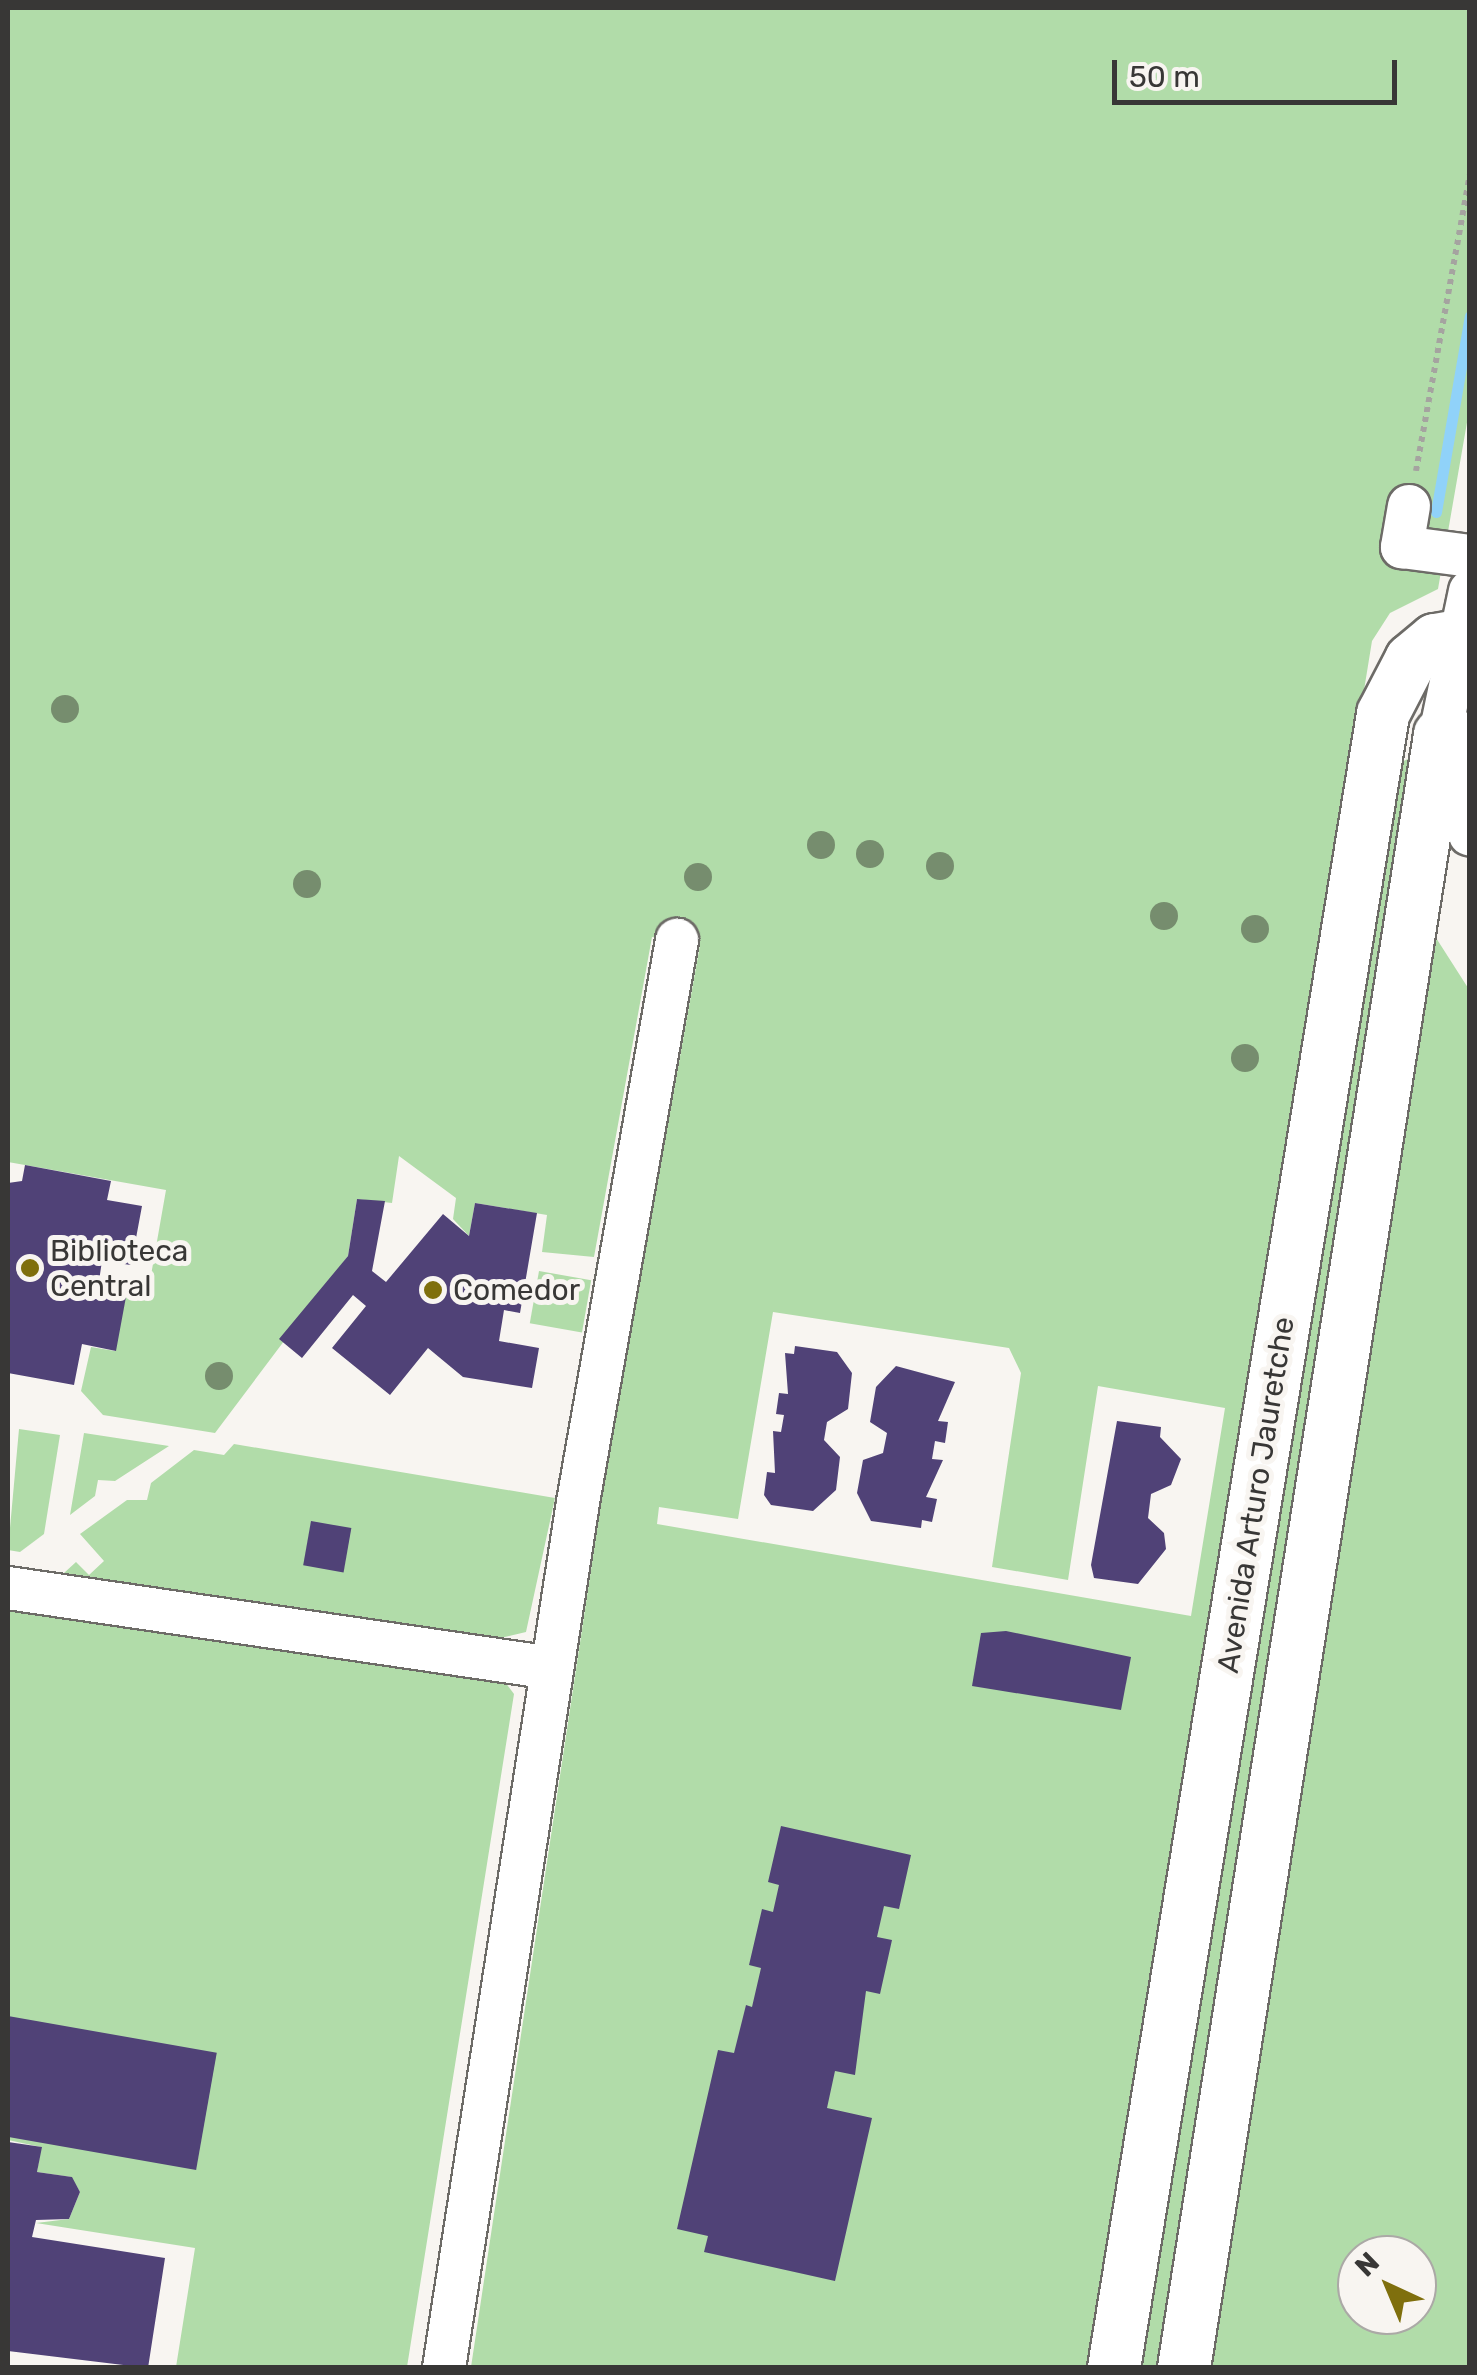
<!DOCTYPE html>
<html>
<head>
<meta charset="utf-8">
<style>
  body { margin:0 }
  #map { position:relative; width:1477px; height:2375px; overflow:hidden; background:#f8f5f1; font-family:Rubik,sans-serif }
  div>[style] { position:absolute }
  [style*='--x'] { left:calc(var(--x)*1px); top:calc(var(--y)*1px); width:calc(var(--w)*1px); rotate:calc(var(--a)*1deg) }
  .green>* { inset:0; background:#b1dca9; transform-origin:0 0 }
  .stream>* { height:11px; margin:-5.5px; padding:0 5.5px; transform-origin:5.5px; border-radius:5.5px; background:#90d2f9 }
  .building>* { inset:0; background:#504277; transform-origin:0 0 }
  .path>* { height:6px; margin-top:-3px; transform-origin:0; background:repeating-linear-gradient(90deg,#a5a3a0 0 5px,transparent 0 10px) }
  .roads { filter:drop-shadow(2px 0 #6d6b67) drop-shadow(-2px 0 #6d6b67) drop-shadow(0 2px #6d6b67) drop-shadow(0 -2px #6d6b67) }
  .minor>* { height:42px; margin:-21px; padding:0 21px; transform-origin:21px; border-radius:21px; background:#fff }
  .major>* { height:52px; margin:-26px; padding:0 26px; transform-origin:26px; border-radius:26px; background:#fff }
  .trees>* { width:28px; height:28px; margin:-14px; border-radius:50%; background:#768d6e }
  .dots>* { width:28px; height:28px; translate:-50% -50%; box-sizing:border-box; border:5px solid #f8f5f1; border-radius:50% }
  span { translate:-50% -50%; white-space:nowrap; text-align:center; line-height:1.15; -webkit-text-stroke:10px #f8f5f1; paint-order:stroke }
  .poi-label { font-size:30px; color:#383736 }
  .left { translate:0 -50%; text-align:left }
  .street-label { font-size:30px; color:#383736 }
  .frame { position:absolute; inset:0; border:10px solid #383736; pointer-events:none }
  .north { position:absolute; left:1337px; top:2235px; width:100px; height:100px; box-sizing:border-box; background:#f8f5f1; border:2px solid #aba9a6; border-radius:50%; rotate:316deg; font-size:28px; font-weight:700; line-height:40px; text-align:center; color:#383736 }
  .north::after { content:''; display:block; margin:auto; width:35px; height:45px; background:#7f6f0d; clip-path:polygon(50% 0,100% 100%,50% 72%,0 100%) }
  .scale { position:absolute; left:1112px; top:60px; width:285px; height:45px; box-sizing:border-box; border:5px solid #383736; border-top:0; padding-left:12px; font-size:30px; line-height:35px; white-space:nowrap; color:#383736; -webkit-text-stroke:8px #f8f5f1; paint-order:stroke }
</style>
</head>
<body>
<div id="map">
  <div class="green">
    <i style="clip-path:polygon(evenodd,8px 8px,1469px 8px,1469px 411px,1438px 589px,1390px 613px,1372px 641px,1092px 2367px,471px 2367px,606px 1470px,700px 945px,652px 937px,594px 1257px,542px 1252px,547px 1215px,475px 1203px,469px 1236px,453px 1219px,456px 1198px,399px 1156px,392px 1203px,357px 1199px,348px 1256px,215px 1433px,103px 1415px,81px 1391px,91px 1347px,115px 1351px,126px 1294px,147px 1298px,166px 1190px,8px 1162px,8px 8px,773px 1312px,1009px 1348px,1021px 1373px,992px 1567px,1068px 1580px,1098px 1386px,1225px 1408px,1191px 1616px,657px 1524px,659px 1507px,738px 1519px,773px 1312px)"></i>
    <i style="clip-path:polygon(1408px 759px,1161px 2367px,1134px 2368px,1399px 763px)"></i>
    <i style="clip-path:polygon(evenodd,1431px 930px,1470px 991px,1469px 2367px,1204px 2368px,1431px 930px,1357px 2255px,1417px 2255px,1417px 2315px,1357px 2315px,1357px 2255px)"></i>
    <i style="left:539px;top:1271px;width:53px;height:53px;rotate:10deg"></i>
    <i style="clip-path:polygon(19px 1429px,60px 1435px,44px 1534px,20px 1552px,8px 1550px)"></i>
    <i style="clip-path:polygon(84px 1433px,169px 1446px,115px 1481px,98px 1480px,95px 1496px,70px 1515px)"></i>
    <i style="clip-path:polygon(234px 1444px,555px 1498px,526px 1632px,492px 1640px,64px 1573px,76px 1562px,89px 1575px,104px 1561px,80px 1534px,127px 1500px,147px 1500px,151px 1483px,194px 1450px,224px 1455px)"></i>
    <i style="clip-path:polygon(9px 1603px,505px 1682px,514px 1694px,407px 2367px,176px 2367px,195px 2248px,36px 2223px,69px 2219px,80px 2192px,71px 2177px,37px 2172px,41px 2147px,8px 2140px)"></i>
  </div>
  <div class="stream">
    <i style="--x:1436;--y:512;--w:199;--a:-80.2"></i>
  </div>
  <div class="building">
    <i style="clip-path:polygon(25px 1165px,111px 1181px,107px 1200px,142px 1206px,131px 1265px,102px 1261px,99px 1281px,128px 1286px,116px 1351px,82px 1344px,74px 1385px,8px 1373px,8px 1183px,22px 1181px)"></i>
    <i style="clip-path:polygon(357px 1199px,385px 1201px,372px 1271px,386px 1282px,443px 1214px,469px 1236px,475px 1203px,537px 1213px,520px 1313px,504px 1310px,499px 1341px,539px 1348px,532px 1388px,463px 1377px,428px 1348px,390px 1395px,332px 1348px,366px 1306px,353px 1295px,302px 1358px,279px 1339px,348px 1256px)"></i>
    <i style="clip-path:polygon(795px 1346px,837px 1352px,852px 1373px,848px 1409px,827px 1422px,824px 1440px,840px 1457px,836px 1490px,813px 1511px,771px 1505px,764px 1495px,767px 1472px,775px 1473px,773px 1431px,781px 1432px,784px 1415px,776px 1414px,779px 1393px,788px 1394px,785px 1353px,794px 1354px)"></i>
    <i style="clip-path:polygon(896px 1366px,955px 1382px,938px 1421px,948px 1422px,945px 1443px,935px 1441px,932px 1459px,943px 1460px,926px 1497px,937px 1499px,932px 1522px,922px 1520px,921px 1528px,871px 1521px,857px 1493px,863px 1460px,883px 1453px,887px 1433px,870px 1422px,876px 1387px)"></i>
    <i style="clip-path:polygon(1117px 1421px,1161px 1427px,1160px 1437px,1181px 1459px,1171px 1485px,1151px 1494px,1148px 1518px,1164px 1533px,1166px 1549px,1138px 1584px,1094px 1578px,1091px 1565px)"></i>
    <i style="left:311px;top:1521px;width:41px;height:45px;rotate:10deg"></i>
    <i style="clip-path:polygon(1006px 1631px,1131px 1657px,1121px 1710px,972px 1686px,981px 1633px)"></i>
    <i style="clip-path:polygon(781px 1826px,911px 1855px,899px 1909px,884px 1906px,877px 1937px,892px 1940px,880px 1994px,866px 1991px,855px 2075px,835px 2071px,827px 2108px,872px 2118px,835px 2281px,704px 2252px,708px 2236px,677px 2229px,718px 2050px,734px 2053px,746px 2005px,752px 2007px,761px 1968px,749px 1965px,762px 1909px,773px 1912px,779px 1885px,768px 1882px)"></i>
    <i style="left:8px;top:2016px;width:212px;height:119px;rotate:10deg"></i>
    <i style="clip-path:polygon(8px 2142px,42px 2147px,37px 2172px,72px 2177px,80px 2192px,69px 2219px,36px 2220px,32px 2237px,165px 2258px,148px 2368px,8px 2351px)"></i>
  </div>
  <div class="path">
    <i style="--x:1416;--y:471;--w:301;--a:-79.7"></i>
  </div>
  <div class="roads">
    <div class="minor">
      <i style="--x:1409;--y:506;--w:42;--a:99.7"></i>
      <i style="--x:1402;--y:547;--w:69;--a:7.5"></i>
      <i style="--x:1470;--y:591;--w:147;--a:101.8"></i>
      <i style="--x:1440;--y:735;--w:104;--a:73.3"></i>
      <i style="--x:8;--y:1588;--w:550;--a:8.37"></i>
      <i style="--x:444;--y:2368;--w:876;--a:-81.2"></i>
      <i style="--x:578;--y:1502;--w:571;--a:-80.01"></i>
    </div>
    <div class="major">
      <i style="--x:1114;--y:2368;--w:1676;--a:-80.76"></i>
      <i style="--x:1383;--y:714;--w:61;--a:-62.6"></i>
      <i style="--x:1411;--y:660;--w:31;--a:-40"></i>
      <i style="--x:1435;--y:640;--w:36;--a:-10"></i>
      <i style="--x:1184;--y:2368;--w:1653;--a:-81.09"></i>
      <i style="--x:1440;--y:735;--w:30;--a:8"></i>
    </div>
  </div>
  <div class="trees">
    <i style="left:65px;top:709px"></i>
    <i style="left:821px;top:845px"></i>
    <i style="left:870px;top:854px"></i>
    <i style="left:940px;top:866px"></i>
    <i style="left:698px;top:877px"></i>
    <i style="left:307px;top:884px"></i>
    <i style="left:1164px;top:916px"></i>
    <i style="left:1255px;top:929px"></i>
    <i style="left:1245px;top:1058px"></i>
    <i style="left:219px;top:1376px"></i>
  </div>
  <div class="dots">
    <i style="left:30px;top:1268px;background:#7f6f0d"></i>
    <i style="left:433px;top:1290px;background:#7f6f0d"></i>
  </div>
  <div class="poi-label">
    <span class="left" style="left:50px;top:1268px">Biblioteca<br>Central</span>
    <span class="left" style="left:453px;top:1290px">Comedor</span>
  </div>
  <div class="street-label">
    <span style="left:1256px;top:1495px;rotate:-81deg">Avenida Arturo Jauretche</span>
  </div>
  <div class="frame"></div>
  <div class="north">N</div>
  <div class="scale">50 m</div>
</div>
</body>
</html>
